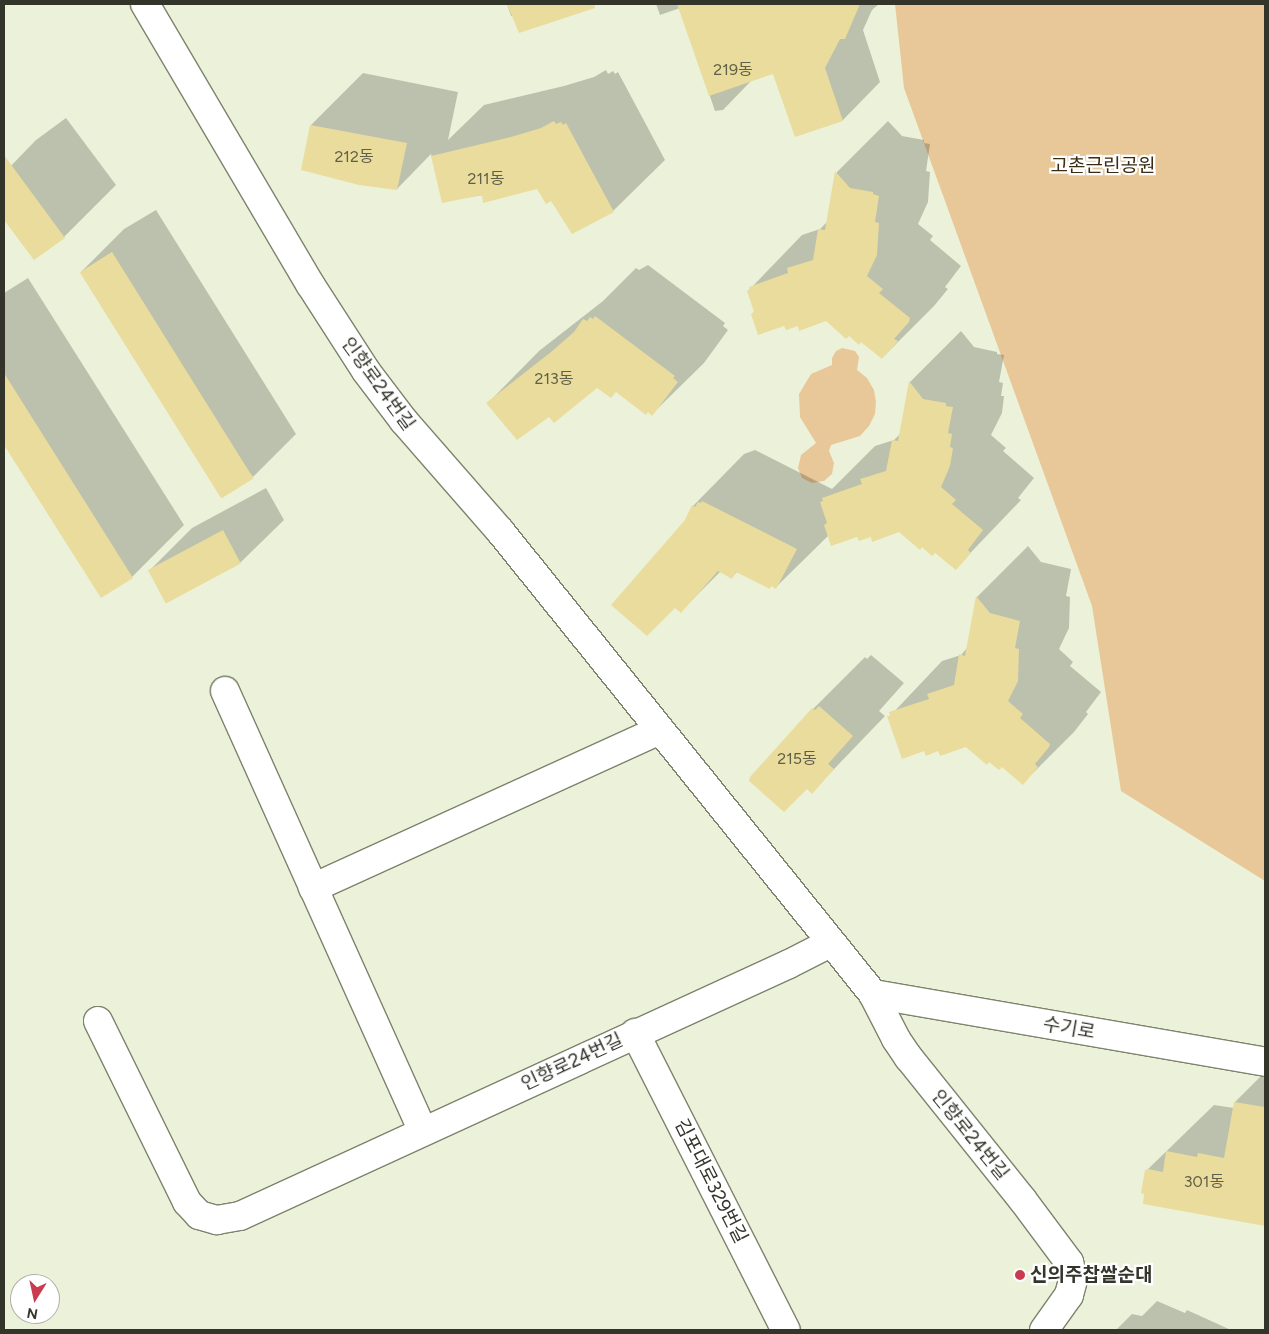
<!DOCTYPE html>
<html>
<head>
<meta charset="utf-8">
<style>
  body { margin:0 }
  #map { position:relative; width:1269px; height:1334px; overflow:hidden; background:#ecf2d9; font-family:Figtree,"Noto Sans KR",sans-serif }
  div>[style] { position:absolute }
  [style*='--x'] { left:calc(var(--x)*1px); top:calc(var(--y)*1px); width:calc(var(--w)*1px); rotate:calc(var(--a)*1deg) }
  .green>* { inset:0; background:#e8c898 }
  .shadow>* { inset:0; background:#0003 }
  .building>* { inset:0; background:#e9dc9c; transform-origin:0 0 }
  .roads { filter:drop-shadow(1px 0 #7d836c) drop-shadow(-1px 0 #7d836c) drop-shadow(0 1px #7d836c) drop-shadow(0 -1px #7d836c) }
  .minor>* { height:28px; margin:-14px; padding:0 14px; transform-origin:14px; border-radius:14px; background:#fff }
  .dots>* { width:14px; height:14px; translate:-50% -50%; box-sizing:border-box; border:2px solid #fff; border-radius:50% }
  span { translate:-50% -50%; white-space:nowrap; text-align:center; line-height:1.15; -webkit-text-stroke:4.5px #fff; paint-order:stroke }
  .number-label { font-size:16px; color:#605f47 }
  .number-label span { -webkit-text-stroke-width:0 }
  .park-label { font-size:19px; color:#3b2b12 }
  .street-label { font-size:19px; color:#33352b }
  .poi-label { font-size:19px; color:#33352b; font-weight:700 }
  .left { translate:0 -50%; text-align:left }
  .frame { position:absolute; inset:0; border:5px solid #33352b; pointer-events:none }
  .north { position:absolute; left:10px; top:1274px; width:50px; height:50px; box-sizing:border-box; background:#fff; border:1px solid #adaeaa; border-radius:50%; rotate:190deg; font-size:14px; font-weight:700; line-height:20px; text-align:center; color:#33352b }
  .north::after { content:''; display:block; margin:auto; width:18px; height:22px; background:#cb3b4f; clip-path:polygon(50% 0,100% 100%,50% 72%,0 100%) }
</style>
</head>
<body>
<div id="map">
  <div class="green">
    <i style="clip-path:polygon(895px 4px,1265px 4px,1265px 881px,1121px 791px,1092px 606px,904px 88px)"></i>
    <i style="clip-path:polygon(842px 348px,855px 351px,859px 357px,857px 370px,867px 378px,874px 390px,876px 402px,875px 414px,869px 426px,860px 436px,831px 445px,829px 451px,834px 463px,832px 474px,824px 481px,812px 483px,802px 478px,798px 468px,801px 455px,816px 443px,800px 417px,799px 394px,811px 374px,832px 365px,832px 358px,836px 351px)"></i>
  </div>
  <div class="shadow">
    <i style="clip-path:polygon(507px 4px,576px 4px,563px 17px,511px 16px)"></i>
    <i style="clip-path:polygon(656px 4px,753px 4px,754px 12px,758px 4px,879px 4px,872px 10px,863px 30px,880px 82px,843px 120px,795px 135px,773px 73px,752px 80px,723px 110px,715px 111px,680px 8px,660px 15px)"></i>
    <i style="clip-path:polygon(606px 70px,608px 74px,613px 71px,615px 74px,618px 72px,665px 160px,613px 211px,551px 200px,538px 187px,443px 201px,431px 154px,397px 189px,303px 169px,311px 125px,363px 73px,458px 92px,448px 140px,484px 105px,564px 86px,594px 77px)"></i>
    <i style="clip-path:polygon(66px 118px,116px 185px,64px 237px,34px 259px,4px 218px,4px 173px,36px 140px)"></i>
    <i style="clip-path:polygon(888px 121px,902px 136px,924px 140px,924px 143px,930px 144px,926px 171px,930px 172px,928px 202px,918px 224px,933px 236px,930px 240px,961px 266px,945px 287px,948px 289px,934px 306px,882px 358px,862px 340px,826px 320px,798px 325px,785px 324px,752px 314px,755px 311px,748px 291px,802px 235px,820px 229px,827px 222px,837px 172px)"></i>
    <i style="clip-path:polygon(156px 210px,296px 434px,253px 477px,81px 272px,124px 229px)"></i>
    <i style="clip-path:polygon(648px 265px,725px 323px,723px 326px,728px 330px,704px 363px,652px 414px,616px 391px,597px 386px,549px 415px,488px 403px,539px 351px,603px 301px,636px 268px,639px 270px)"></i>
    <i style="clip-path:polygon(28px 278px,184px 525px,132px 577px,101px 596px,4px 442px,4px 293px)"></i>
    <i style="clip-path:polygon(961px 331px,974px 347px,997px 352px,997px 354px,1004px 355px,999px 382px,1003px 383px,1001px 396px,1004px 396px,1002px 413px,991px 435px,1006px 448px,1003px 451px,1034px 478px,1018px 498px,1021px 500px,955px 569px,935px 551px,899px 531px,872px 536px,829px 535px,776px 587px,772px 585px,770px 587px,738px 571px,732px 577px,721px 571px,681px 611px,686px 520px,693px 506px,744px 454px,755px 450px,832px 489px,875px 446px,894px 440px,901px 433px,910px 382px)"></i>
    <i style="clip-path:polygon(266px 488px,284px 520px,241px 562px,166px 603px,149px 571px,192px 528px)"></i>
    <i style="clip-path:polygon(1028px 546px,1041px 562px,1071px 569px,1066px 596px,1070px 597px,1069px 628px,1059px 649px,1073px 662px,1070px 666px,1101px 692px,1086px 712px,1088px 714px,1074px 732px,1023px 783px,1002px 766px,966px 745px,925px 750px,889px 717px,942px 661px,961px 655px,968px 647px,977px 597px)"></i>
    <i style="clip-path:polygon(871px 655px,904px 683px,879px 711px,885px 716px,812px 792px,813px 709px,865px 657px,867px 659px)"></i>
    <i style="clip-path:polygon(1265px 1072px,1265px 1225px,1144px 1203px,1146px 1171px,1214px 1105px,1234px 1108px,1235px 1102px)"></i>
    <i style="clip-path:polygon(1157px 1301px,1185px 1313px,1187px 1310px,1231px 1330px,1116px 1330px,1132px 1314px,1142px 1316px)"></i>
  </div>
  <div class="building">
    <i style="clip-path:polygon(507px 4px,594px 4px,595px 8px,519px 33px)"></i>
    <i style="clip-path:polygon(677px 4px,860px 4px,845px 39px,840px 39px,825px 68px,843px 121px,795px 137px,773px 74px,709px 96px)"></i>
    <i style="clip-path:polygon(554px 121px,556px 124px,561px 122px,563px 125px,566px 123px,614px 212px,572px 234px,551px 201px,546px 204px,537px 189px,483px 203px,482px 195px,442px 203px,431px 156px,511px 137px,541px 128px)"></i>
    <i style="clip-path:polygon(310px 125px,407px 143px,397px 190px,359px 185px,301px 170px)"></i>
    <i style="clip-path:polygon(4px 155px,65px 238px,34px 260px,4px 220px)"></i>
    <i style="clip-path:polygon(835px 171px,850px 188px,873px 192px,873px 194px,879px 196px,875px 222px,879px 223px,877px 255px,867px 276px,883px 289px,879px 293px,910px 318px,909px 322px,894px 339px,898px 341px,882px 359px,861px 342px,859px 345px,849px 336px,846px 339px,826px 321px,799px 331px,798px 326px,786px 330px,784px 326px,758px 335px,751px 314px,754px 312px,747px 291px,750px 290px,749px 287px,788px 273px,787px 268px,813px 260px,818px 229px,825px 230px)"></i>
    <i style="left:112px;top:252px;width:267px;height:38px;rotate:58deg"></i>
    <i style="clip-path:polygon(595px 316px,675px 376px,673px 378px,678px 382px,652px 416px,648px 412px,646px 415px,616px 392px,611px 398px,597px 388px,554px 423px,549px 417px,517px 440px,486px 403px,551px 352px,574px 332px,583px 319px,587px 321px,590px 317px,593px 319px)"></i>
    <i style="clip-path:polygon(4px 373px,133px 578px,101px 598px,4px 445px)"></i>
    <i style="clip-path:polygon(909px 381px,923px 399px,946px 403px,946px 406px,953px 407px,948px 433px,952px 434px,950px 447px,953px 448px,950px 466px,941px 487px,956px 500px,952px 504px,983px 530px,968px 550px,971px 553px,956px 570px,935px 553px,932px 556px,922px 547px,920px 550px,899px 532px,872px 542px,871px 537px,859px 541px,857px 537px,831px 546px,824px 525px,827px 523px,820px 502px,823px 501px,822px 498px,862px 484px,860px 479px,886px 471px,892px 440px,898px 441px)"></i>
    <i style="clip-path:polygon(702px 501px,797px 549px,776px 589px,771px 586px,770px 589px,736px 572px,732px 579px,718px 571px,681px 613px,675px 608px,647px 636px,611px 605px,685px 520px,692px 505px,695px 507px,698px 502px,701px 503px)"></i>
    <i style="left:223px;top:530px;width:38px;height:85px;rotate:62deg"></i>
    <i style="clip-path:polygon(976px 596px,990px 613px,1020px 621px,1015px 648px,1019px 649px,1018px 681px,1008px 701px,1023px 714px,1020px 718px,1050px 744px,1049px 747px,1035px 764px,1038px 767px,1023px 785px,1002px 767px,999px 770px,989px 762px,987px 765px,966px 747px,940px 756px,938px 751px,926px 756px,924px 751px,902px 759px,887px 716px,890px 716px,889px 712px,929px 699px,927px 694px,954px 685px,959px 654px,965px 656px)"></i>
    <i style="clip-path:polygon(819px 706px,853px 736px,828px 764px,834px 769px,812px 794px,807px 789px,784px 812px,749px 781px,750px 777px,812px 708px,815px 710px)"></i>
    <i style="clip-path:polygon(1234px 1102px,1265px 1107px,1265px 1226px,1143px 1204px,1144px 1194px,1141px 1193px,1145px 1170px,1148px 1169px,1163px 1172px,1166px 1151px,1197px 1157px,1198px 1153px,1224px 1158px)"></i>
  </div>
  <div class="roads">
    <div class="minor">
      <i style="--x:145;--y:4;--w:325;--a:59.5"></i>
      <i style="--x:310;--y:284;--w:103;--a:57.2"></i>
      <i style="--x:366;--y:371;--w:63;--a:52.8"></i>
      <i style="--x:404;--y:421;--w:146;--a:48.9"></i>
      <i style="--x:500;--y:531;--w:595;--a:51.14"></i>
      <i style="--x:873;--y:994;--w:51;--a:62.9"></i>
      <i style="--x:896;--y:1039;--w:23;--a:56"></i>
      <i style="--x:909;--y:1058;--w:181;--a:51.3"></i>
      <i style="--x:1022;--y:1199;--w:79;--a:53.3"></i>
      <i style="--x:1069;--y:1262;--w:18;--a:77"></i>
      <i style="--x:1073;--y:1280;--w:16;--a:105"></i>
      <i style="--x:1069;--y:1295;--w:43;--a:125.5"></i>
      <i style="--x:225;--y:691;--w:483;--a:65.8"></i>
      <i style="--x:313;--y:888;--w:381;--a:-24.5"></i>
      <i style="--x:873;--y:994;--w:398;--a:9.8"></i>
      <i style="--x:98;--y:1021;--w:202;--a:63.8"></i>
      <i style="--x:187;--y:1202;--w:18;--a:47"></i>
      <i style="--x:199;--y:1215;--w:19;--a:16"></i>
      <i style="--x:217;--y:1220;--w:23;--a:-10"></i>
      <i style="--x:240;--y:1216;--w:604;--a:-24.66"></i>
      <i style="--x:789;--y:964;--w:46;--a:-27.1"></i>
      <i style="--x:635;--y:1033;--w:333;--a:63.1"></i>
    </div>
  </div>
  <div class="dots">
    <i style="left:1020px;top:1275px;background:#cb3b4f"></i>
  </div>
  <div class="number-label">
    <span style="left:733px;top:70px">219동</span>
    <span style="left:354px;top:157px">212동</span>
    <span style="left:486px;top:179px">211동</span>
    <span style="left:554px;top:379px">213동</span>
    <span style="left:797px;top:759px">215동</span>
    <span style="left:1204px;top:1182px">301동</span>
  </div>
  <div class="park-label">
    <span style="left:1103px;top:166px">고촌근린공원</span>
  </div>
  <div class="street-label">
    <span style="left:378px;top:384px;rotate:54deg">인향로24번길</span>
    <span style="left:1069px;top:1028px;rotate:10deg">수기로</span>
    <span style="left:572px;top:1062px;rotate:-25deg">인향로24번길</span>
    <span style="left:970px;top:1135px;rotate:51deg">인향로24번길</span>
    <span style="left:711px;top:1181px;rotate:63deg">김포대로329번길</span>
  </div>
  <div class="poi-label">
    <span class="left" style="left:1030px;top:1275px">신의주찹쌀순대</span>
  </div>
  <div class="frame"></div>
  <div class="north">N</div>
</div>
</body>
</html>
